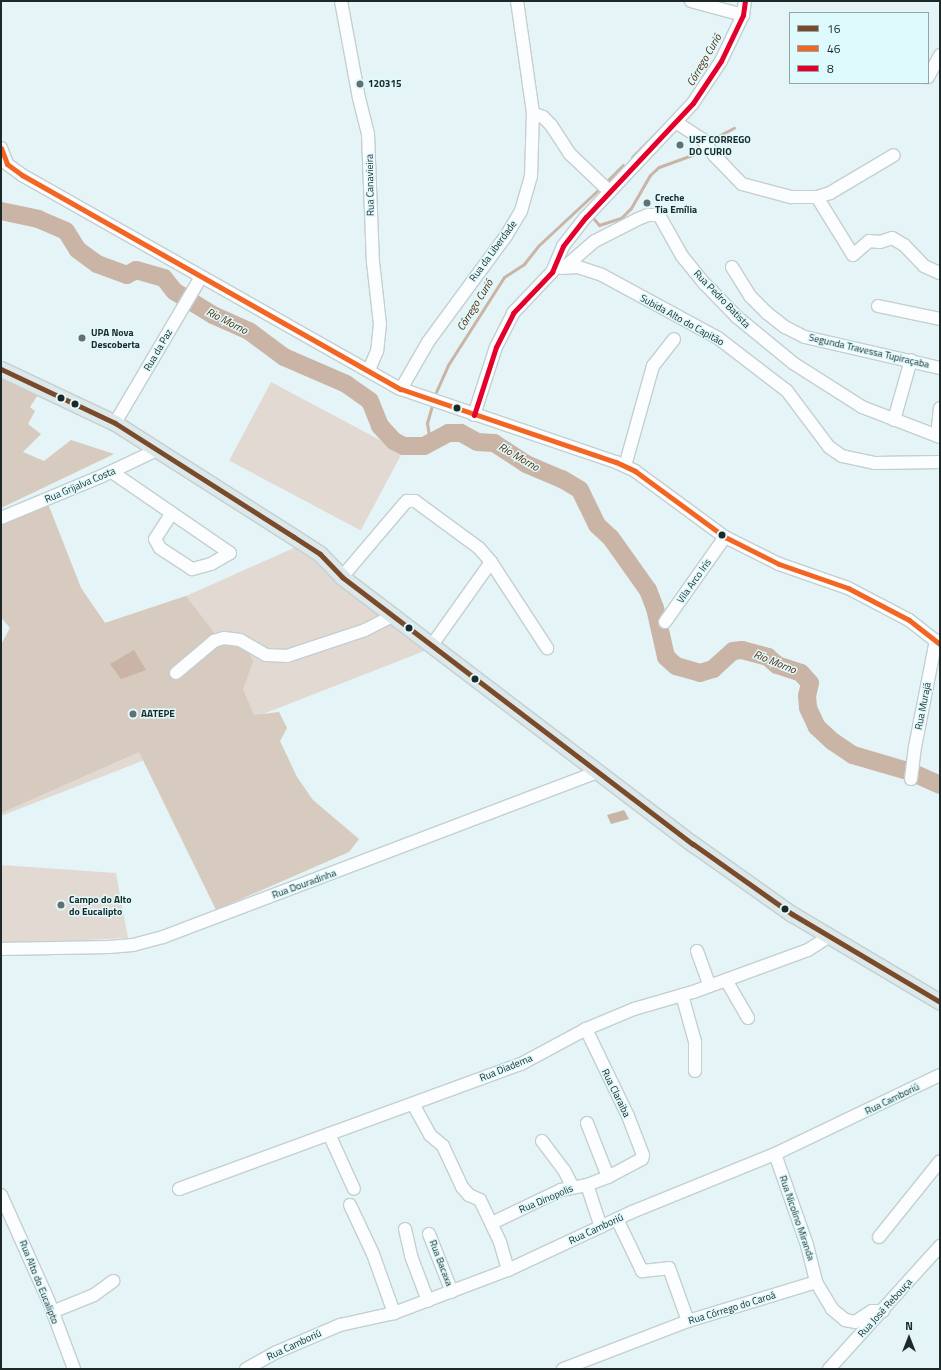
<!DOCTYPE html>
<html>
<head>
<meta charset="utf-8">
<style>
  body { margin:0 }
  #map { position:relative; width:941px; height:1370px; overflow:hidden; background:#e5f4f6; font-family:"Titillium Web",sans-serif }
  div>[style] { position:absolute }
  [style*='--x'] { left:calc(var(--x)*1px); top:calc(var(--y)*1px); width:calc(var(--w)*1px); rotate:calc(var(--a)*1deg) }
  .green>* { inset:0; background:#e2dad2; transform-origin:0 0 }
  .forest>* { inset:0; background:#d7cabf }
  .water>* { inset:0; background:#c9b4a6 }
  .stream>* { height:3px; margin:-1.5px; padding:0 1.5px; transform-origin:1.5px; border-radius:1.5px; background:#c9b4a6 }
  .river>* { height:18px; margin:-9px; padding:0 9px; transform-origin:9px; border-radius:9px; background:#c9b4a6 }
  .roads { filter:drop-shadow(1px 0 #c4cfd1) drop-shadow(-1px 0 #c4cfd1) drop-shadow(0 1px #c4cfd1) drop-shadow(0 -1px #c4cfd1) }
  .minor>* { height:12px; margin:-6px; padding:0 6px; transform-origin:6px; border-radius:6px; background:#fbfdfe }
  .major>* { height:15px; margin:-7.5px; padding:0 7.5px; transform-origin:7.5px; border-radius:7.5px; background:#dce8e9 }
  .bus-1>* { height:5px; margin:-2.5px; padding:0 2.5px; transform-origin:2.5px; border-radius:2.5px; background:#7a4b2a }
  .bus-2>* { height:5px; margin:-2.5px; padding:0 2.5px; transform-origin:2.5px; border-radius:2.5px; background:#f26522 }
  .bus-3>* { height:5px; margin:-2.5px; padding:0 2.5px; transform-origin:2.5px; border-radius:2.5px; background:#e4002b }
  .dots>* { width:11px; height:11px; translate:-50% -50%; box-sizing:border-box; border:2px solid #defafd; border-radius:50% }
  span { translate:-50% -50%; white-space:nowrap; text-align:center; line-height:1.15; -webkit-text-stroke:3px #defafd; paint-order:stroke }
  .poi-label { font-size:10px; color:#1d2829; font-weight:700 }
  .left { translate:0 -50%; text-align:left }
  .street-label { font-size:10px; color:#1d2829 }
  .water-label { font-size:11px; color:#592907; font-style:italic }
  .frame { position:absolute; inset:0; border:2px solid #1d2829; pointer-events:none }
  .legend { position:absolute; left:789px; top:12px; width:140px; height:72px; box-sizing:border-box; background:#defafd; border:1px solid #91a6a8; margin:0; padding:5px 7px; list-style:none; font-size:12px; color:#1d2829 }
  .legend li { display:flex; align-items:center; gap:8px; height:20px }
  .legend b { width:20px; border:1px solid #91a6a8 }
  .north { position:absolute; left:889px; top:1318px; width:40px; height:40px; -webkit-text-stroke:3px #defafd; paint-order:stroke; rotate:0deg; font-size:11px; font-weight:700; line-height:16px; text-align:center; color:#1d2829 }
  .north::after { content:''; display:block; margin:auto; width:14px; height:18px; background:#1d2829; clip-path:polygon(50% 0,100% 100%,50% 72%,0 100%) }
</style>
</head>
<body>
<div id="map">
  <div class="green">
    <i style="left:271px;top:382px;width:149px;height:89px;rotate:28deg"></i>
    <i style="clip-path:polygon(48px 504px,81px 588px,105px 623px,186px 596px,298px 546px,427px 650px,1px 816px,1px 645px,10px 628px,1px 617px,1px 524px)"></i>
    <i style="clip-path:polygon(1px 865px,116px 873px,128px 938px,1px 944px)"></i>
  </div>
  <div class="forest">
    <i style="clip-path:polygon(1px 375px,39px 393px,30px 407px,35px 411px,28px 424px,41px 434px,23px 452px,44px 461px,71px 440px,114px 454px,1px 508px)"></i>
    <i style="clip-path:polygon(48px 504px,81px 588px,105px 623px,186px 596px,219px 639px,248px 649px,253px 662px,243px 689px,254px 715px,279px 712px,287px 728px,280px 741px,297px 777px,313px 800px,359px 839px,349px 852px,216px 910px,139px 752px,1px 813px,1px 645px,10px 628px,1px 617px,1px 524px)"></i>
  </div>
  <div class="water">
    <i style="clip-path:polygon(134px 650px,146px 670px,121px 679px,110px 664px)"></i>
    <i style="clip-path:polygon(624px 810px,629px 819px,611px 824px,607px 815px)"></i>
  </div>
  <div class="stream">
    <i style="--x:710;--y:140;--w:27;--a:-27"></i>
    <i style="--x:632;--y:157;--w:74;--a:-45"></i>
    <i style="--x:608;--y:180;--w:21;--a:-45"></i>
    <i style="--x:594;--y:219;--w:8;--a:50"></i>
    <i style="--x:599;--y:225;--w:23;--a:-18"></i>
    <i style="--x:621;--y:218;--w:14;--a:-45"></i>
    <i style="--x:631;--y:208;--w:38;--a:-60"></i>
    <i style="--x:650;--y:175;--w:12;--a:-42"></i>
    <i style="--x:659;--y:167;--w:35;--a:-20"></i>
    <i style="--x:692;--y:155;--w:11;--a:-41"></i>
    <i style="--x:436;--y:392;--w:30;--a:-66"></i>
    <i style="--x:448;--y:365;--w:104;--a:-57.5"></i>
    <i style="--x:504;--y:277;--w:24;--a:-33"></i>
    <i style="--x:524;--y:264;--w:23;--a:-52"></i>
    <i style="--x:538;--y:246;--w:81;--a:-43"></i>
    <i style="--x:430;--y:442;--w:19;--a:-99"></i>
    <i style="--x:427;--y:423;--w:18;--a:-74"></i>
  </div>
  <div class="river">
    <i style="--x:1;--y:211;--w:38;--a:12"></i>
    <i style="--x:38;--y:219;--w:30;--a:23"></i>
    <i style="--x:66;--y:231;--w:22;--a:58"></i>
    <i style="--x:78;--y:250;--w:24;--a:36"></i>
    <i style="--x:97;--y:264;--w:32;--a:20"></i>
    <i style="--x:127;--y:275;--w:10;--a:-29"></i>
    <i style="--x:136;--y:270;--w:29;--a:16"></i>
    <i style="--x:164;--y:278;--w:16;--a:52"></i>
    <i style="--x:174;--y:291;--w:46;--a:31.6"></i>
    <i style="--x:213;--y:315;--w:39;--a:24"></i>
    <i style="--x:249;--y:331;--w:44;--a:36.6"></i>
    <i style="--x:284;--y:357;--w:68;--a:23.5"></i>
    <i style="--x:346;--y:384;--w:29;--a:35"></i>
    <i style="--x:370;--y:401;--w:27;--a:68"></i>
    <i style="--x:380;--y:426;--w:21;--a:47"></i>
    <i style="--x:394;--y:441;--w:11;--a:27"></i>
    <i style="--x:404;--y:446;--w:20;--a:0"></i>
    <i style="--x:424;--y:446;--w:27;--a:-28"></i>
    <i style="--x:448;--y:433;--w:13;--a:0"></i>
    <i style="--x:461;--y:433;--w:18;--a:29"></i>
    <i style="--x:477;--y:442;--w:17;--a:3"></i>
    <i style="--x:494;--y:443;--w:38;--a:33"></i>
    <i style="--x:526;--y:464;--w:39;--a:23"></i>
    <i style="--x:562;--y:479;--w:21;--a:31"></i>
    <i style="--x:580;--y:490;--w:39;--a:64"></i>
    <i style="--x:597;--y:525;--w:19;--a:43"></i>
    <i style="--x:611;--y:538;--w:64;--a:54.6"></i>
    <i style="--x:648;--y:590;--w:19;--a:69"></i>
    <i style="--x:655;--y:608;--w:50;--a:77.3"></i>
    <i style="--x:666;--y:657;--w:13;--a:42"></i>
    <i style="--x:676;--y:666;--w:25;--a:16"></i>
    <i style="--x:700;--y:673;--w:14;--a:-17"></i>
    <i style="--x:713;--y:669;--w:27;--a:-42"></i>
    <i style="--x:733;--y:651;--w:9;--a:-6"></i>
    <i style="--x:742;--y:650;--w:27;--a:15"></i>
    <i style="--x:768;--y:657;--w:12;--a:42"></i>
    <i style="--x:777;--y:665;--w:25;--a:18"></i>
    <i style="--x:801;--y:673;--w:13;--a:48"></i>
    <i style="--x:810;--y:683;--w:13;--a:103"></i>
    <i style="--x:807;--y:696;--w:12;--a:85"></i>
    <i style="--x:808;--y:708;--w:21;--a:65"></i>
    <i style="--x:817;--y:727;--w:21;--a:43"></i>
    <i style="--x:832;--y:741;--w:25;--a:34"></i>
    <i style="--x:853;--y:755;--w:60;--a:16.3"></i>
    <i style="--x:911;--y:772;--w:32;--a:24"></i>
  </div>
  <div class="roads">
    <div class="minor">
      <i style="--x:341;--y:1;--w:99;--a:79.5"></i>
      <i style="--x:359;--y:98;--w:37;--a:76"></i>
      <i style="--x:368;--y:134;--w:128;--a:87.8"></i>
      <i style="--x:373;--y:262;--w:62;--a:83.6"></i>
      <i style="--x:380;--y:324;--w:27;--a:96"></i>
      <i style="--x:377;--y:351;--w:21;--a:113"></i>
      <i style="--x:691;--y:1;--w:54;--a:15.1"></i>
      <i style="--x:928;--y:77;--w:25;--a:-61"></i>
      <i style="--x:533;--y:113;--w:11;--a:22"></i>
      <i style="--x:543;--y:117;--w:11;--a:45"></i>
      <i style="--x:551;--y:125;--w:35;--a:57"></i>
      <i style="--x:570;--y:154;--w:55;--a:43.5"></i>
      <i style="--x:677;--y:123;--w:30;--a:33"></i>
      <i style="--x:702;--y:139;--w:21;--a:53"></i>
      <i style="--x:715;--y:156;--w:39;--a:46"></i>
      <i style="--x:742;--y:184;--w:51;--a:14.9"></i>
      <i style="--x:791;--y:197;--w:26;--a:0"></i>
      <i style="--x:817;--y:197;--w:14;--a:-17"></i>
      <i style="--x:830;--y:193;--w:74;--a:-30.7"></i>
      <i style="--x:1;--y:148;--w:17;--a:69"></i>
      <i style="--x:7;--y:164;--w:19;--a:36"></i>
      <i style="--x:22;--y:175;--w:435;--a:29.5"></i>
      <i style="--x:401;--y:389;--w:227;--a:18.8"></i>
      <i style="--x:616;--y:462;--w:21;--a:25"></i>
      <i style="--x:635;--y:471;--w:112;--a:36.3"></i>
      <i style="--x:725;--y:537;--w:60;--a:26.6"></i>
      <i style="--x:779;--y:564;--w:73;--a:19.2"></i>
      <i style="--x:848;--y:588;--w:69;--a:27.7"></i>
      <i style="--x:909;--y:620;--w:39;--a:38"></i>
      <i style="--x:817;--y:197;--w:68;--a:58.2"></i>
      <i style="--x:853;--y:255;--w:21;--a:-41"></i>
      <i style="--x:869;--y:241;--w:11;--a:5"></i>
      <i style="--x:880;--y:242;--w:13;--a:-18"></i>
      <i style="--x:892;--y:238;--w:14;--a:30"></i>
      <i style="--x:904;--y:245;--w:29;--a:46"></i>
      <i style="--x:924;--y:266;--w:17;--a:24"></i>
      <i style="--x:566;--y:266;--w:38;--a:-41"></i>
      <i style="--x:595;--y:241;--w:48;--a:-27.1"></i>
      <i style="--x:638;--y:219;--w:11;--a:-22"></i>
      <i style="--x:648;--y:215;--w:11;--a:0"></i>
      <i style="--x:659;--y:215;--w:47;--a:60.7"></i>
      <i style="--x:682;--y:256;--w:36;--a:51"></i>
      <i style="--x:705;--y:284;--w:46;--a:45.9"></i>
      <i style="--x:737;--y:317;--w:72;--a:39.4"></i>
      <i style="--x:793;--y:363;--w:82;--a:32.5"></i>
      <i style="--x:862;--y:407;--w:84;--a:21"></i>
      <i style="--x:732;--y:267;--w:34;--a:58"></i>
      <i style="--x:750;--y:296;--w:24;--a:45"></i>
      <i style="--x:767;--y:313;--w:23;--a:38"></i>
      <i style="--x:785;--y:327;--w:22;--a:27"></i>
      <i style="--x:805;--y:337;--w:139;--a:12.9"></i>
      <i style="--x:561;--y:268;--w:17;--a:-3"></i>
      <i style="--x:578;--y:267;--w:25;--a:18"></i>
      <i style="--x:602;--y:275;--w:132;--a:28.5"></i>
      <i style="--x:718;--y:338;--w:87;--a:37.5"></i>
      <i style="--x:787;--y:391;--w:70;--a:53.1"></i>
      <i style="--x:829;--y:447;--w:16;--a:35"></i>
      <i style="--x:842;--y:456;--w:34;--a:12"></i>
      <i style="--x:875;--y:463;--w:65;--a:-0.9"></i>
      <i style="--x:878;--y:306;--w:63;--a:11.8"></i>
      <i style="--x:401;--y:389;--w:54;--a:-60.1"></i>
      <i style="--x:428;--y:342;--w:132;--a:-53.7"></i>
      <i style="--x:506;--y:236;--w:29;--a:-59"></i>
      <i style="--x:521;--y:211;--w:36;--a:-74"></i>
      <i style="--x:531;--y:176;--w:63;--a:-88.2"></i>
      <i style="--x:533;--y:113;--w:113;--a:-98.1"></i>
      <i style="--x:474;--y:415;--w:71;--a:-72.1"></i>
      <i style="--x:496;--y:347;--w:38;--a:-63"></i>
      <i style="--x:513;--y:313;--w:57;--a:-46.4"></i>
      <i style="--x:552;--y:272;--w:28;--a:-67"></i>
      <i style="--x:563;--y:246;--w:37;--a:-52"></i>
      <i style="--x:586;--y:217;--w:156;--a:-46.8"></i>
      <i style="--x:693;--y:103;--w:50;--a:-56.3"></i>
      <i style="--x:721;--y:61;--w:51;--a:-64.4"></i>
      <i style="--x:743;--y:15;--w:14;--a:-82"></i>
      <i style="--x:894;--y:420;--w:62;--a:-74.2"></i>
      <i style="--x:115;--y:423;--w:169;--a:-59.5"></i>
      <i style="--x:937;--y:436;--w:28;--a:-84"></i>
      <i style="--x:625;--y:466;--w:104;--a:-74.4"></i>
      <i style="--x:653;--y:366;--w:34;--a:-52"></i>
      <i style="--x:112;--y:472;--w:143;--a:34.5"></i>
      <i style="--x:230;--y:553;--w:22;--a:150"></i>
      <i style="--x:211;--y:564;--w:20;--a:165"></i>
      <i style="--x:192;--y:569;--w:38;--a:-147"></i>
      <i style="--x:160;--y:548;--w:10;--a:-119"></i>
      <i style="--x:155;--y:539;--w:30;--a:-57"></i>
      <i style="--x:1;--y:518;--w:109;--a:-22.6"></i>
      <i style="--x:102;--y:476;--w:61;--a:-25.3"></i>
      <i style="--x:342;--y:577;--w:94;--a:-49.7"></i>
      <i style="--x:403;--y:505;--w:6;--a:-45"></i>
      <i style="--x:407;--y:501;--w:8;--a:0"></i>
      <i style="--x:415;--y:501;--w:79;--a:36.3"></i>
      <i style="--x:479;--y:548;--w:18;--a:49"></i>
      <i style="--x:491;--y:562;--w:103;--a:56.9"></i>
      <i style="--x:665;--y:622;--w:104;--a:-54.8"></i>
      <i style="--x:432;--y:645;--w:102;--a:-54.6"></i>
      <i style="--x:176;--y:673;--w:50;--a:-40.1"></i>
      <i style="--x:214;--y:641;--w:10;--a:-17"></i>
      <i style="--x:224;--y:638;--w:16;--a:7"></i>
      <i style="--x:240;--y:640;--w:30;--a:30"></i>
      <i style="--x:266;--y:655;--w:21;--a:3"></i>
      <i style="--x:287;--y:656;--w:82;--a:-18.4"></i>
      <i style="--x:365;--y:630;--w:33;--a:-27"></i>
      <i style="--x:911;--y:779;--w:32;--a:-83"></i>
      <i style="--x:915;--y:747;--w:109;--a:-78.9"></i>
      <i style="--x:1;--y:949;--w:108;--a:-1.1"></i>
      <i style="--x:109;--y:947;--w:24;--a:-5"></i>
      <i style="--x:133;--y:945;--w:31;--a:-15"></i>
      <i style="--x:163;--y:937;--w:464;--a:-20.8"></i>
      <i style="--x:697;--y:951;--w:37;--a:70"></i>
      <i style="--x:726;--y:980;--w:44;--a:59.9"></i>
      <i style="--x:682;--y:995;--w:49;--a:74.5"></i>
      <i style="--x:695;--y:1042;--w:29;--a:90"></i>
      <i style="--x:413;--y:1104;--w:35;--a:61"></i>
      <i style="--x:430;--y:1135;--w:17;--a:40"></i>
      <i style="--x:443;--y:1146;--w:45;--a:65.1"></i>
      <i style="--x:462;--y:1187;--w:11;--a:49"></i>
      <i style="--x:469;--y:1195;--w:12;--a:24"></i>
      <i style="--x:480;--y:1200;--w:47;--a:64.5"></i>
      <i style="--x:500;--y:1242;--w:29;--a:74"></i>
      <i style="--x:587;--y:1123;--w:58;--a:68.7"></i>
      <i style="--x:329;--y:1134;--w:60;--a:65.6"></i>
      <i style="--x:542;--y:1141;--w:36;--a:53"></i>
      <i style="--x:564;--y:1170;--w:18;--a:63"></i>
      <i style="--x:775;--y:1154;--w:96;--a:70.6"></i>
      <i style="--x:807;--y:1245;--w:38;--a:76"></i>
      <i style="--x:587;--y:1185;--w:44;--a:71.6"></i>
      <i style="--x:179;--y:1189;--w:364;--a:-20.1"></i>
      <i style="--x:521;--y:1064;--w:74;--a:-28.3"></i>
      <i style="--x:586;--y:1029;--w:52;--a:-22.6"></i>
      <i style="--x:634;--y:1009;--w:61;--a:-16.1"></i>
      <i style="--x:693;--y:992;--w:122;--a:-20.1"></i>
      <i style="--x:808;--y:950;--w:24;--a:-33"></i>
      <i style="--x:1;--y:1195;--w:117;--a:65.8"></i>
      <i style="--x:49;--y:1302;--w:72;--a:69.5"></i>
      <i style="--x:350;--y:1205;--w:54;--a:64.9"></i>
      <i style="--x:373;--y:1254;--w:63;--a:70.4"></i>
      <i style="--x:617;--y:1219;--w:58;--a:64.3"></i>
      <i style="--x:642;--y:1271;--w:27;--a:-6"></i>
      <i style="--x:669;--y:1268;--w:56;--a:70.3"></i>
      <i style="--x:492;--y:1223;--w:76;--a:-25.6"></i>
      <i style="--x:561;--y:1190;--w:26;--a:-11"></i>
      <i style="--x:587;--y:1185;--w:22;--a:-21"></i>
      <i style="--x:608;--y:1177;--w:38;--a:-28"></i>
      <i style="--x:642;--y:1159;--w:4;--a:-76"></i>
      <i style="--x:643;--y:1155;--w:42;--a:-111"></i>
      <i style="--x:628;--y:1116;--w:97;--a:-115.8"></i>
      <i style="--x:405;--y:1229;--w:28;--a:77"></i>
      <i style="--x:411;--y:1256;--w:48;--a:69.3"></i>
      <i style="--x:429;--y:1234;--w:62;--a:68.4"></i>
      <i style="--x:879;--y:1237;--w:97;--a:-51.2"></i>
      <i style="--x:52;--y:1312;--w:45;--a:-22"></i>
      <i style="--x:94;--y:1295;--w:24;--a:-36"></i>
      <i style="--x:246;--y:1369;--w:35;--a:-29"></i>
      <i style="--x:277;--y:1352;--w:69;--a:-23.2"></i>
      <i style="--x:340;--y:1325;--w:55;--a:-12.5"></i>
      <i style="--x:394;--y:1313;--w:122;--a:-20.7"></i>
      <i style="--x:508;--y:1270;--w:137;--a:-25.1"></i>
      <i style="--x:632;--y:1212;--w:154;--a:-22.1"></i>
      <i style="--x:775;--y:1154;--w:183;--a:-25.6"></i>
      <i style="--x:563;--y:1369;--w:134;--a:-21"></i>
      <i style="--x:688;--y:1321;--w:134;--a:-16.9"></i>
      <i style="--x:816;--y:1282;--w:31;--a:59"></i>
      <i style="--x:832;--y:1309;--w:17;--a:40"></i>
      <i style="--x:845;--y:1320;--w:10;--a:11"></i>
      <i style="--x:855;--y:1322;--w:20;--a:-33"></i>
      <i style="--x:872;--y:1311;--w:11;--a:0"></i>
      <i style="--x:829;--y:1369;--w:166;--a:-47.9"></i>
    </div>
    <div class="major">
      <i style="--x:1;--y:369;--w:126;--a:25.3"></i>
      <i style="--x:115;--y:423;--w:212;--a:32.5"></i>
      <i style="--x:294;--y:537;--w:31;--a:33"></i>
      <i style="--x:320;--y:554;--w:32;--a:46"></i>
      <i style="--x:342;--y:577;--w:441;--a:37.3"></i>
      <i style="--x:693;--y:844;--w:121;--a:35.3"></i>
      <i style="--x:792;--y:914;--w:172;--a:30.7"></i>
    </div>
  </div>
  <div class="bus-1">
    <i style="--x:1;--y:369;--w:126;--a:25.3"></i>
    <i style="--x:115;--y:423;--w:212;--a:32.5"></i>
    <i style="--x:294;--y:537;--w:31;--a:33"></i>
    <i style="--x:320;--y:554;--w:32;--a:46"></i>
    <i style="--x:342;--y:577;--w:441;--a:37.3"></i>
    <i style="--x:693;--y:844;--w:121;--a:35.3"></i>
    <i style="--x:792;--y:914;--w:172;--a:30.7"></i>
  </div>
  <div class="bus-2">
    <i style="--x:1;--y:148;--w:17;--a:69"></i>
    <i style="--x:7;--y:164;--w:19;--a:36"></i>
    <i style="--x:22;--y:175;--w:435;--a:29.5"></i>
    <i style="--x:401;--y:389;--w:227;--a:18.8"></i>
    <i style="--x:616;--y:462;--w:21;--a:25"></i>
    <i style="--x:635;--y:471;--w:112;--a:36.3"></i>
    <i style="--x:725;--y:537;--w:60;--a:26.6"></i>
    <i style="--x:779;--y:564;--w:73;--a:19.2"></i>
    <i style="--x:848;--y:588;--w:69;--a:27.7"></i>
    <i style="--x:909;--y:620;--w:39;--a:38"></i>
  </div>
  <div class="bus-3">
    <i style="--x:474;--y:415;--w:71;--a:-72.1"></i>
    <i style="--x:496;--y:347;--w:38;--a:-63"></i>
    <i style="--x:513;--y:313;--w:57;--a:-46.4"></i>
    <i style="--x:552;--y:272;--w:28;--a:-67"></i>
    <i style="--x:563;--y:246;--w:37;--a:-52"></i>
    <i style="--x:586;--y:217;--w:156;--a:-46.8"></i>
    <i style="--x:693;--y:103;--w:50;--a:-56.3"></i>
    <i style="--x:721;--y:61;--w:51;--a:-64.4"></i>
    <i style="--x:743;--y:15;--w:14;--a:-82"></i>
  </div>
  <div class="dots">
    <i style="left:360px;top:84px;background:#636f71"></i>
    <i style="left:680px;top:145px;background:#636f71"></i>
    <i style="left:647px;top:203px;background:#636f71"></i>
    <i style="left:82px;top:338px;background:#636f71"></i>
    <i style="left:61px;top:398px;background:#1d2829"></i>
    <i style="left:75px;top:404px;background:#1d2829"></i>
    <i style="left:457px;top:408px;background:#1d2829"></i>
    <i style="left:722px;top:535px;background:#1d2829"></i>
    <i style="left:409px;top:628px;background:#1d2829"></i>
    <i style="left:475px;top:679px;background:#1d2829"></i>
    <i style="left:133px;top:714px;background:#636f71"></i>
    <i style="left:61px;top:905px;background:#636f71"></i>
    <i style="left:785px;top:909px;background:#1d2829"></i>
  </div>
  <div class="poi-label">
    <span class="left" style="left:368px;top:84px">120315</span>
    <span class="left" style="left:689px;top:145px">USF CORREGO<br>DO CURIO</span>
    <span class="left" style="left:655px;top:203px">Creche<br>Tia Emília</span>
    <span class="left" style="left:91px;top:338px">UPA Nova<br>Descoberta</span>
    <span class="left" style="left:141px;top:714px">AATEPE</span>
    <span class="left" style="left:69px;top:905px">Campo do Alto<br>do Eucalipto</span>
  </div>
  <div class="street-label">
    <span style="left:370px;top:185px;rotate:-91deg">Rua Canavieira</span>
    <span style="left:493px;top:251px;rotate:-54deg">Rua da Liberdade</span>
    <span style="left:722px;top:299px;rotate:46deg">Rua Pedro Batista</span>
    <span style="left:682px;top:320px;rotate:29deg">Subida Alto do Capitão</span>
    <span style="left:158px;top:350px;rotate:-60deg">Rua da Paz</span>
    <span style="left:869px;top:351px;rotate:13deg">Segunda Travessa Tupiraçaba</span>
    <span style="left:80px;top:485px;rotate:-23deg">Rua Grijalva Costa</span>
    <span style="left:694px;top:581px;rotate:-55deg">Vila Arco Iris</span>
    <span style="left:923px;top:706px;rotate:-79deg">Rua Murajá</span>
    <span style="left:304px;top:884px;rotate:-20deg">Rua Douradinha</span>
    <span style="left:506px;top:1068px;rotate:-22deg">Rua Diadema</span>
    <span style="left:616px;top:1093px;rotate:64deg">Rua Claraiba</span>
    <span style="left:892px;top:1099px;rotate:-26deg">Rua Camboriú</span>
    <span style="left:546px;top:1199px;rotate:-23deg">Rua Dinopolis</span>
    <span style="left:797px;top:1218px;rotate:71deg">Rua Nicolino Miranda</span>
    <span style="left:596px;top:1229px;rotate:-25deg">Rua Camboriú</span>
    <span style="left:441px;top:1263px;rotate:69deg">Rua Bacaxa</span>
    <span style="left:39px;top:1282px;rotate:68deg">Rua Alto do Eucalipto</span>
    <span style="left:732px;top:1308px;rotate:-17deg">Rua Córrego do Caroá</span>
    <span style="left:885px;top:1308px;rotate:-48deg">Rua José Rebouça</span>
    <span style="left:294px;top:1345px;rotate:-25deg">Rua Camboriú</span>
  </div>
  <div class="water-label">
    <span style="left:704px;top:60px;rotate:-60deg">Córrego Curió</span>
    <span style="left:475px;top:305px;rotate:-58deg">Córrego Curió</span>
    <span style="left:227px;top:321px;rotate:27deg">Rio Morno</span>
    <span style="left:519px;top:457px;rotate:30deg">Rio Morno</span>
    <span style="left:775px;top:662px;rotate:22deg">Rio Morno</span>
  </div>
  <div class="frame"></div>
  <ul class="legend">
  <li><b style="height:5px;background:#7a4b2a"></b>16</li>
  <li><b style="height:5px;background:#f26522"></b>46</li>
  <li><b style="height:5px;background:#e4002b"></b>8</li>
  </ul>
  <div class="north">N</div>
</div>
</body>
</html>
